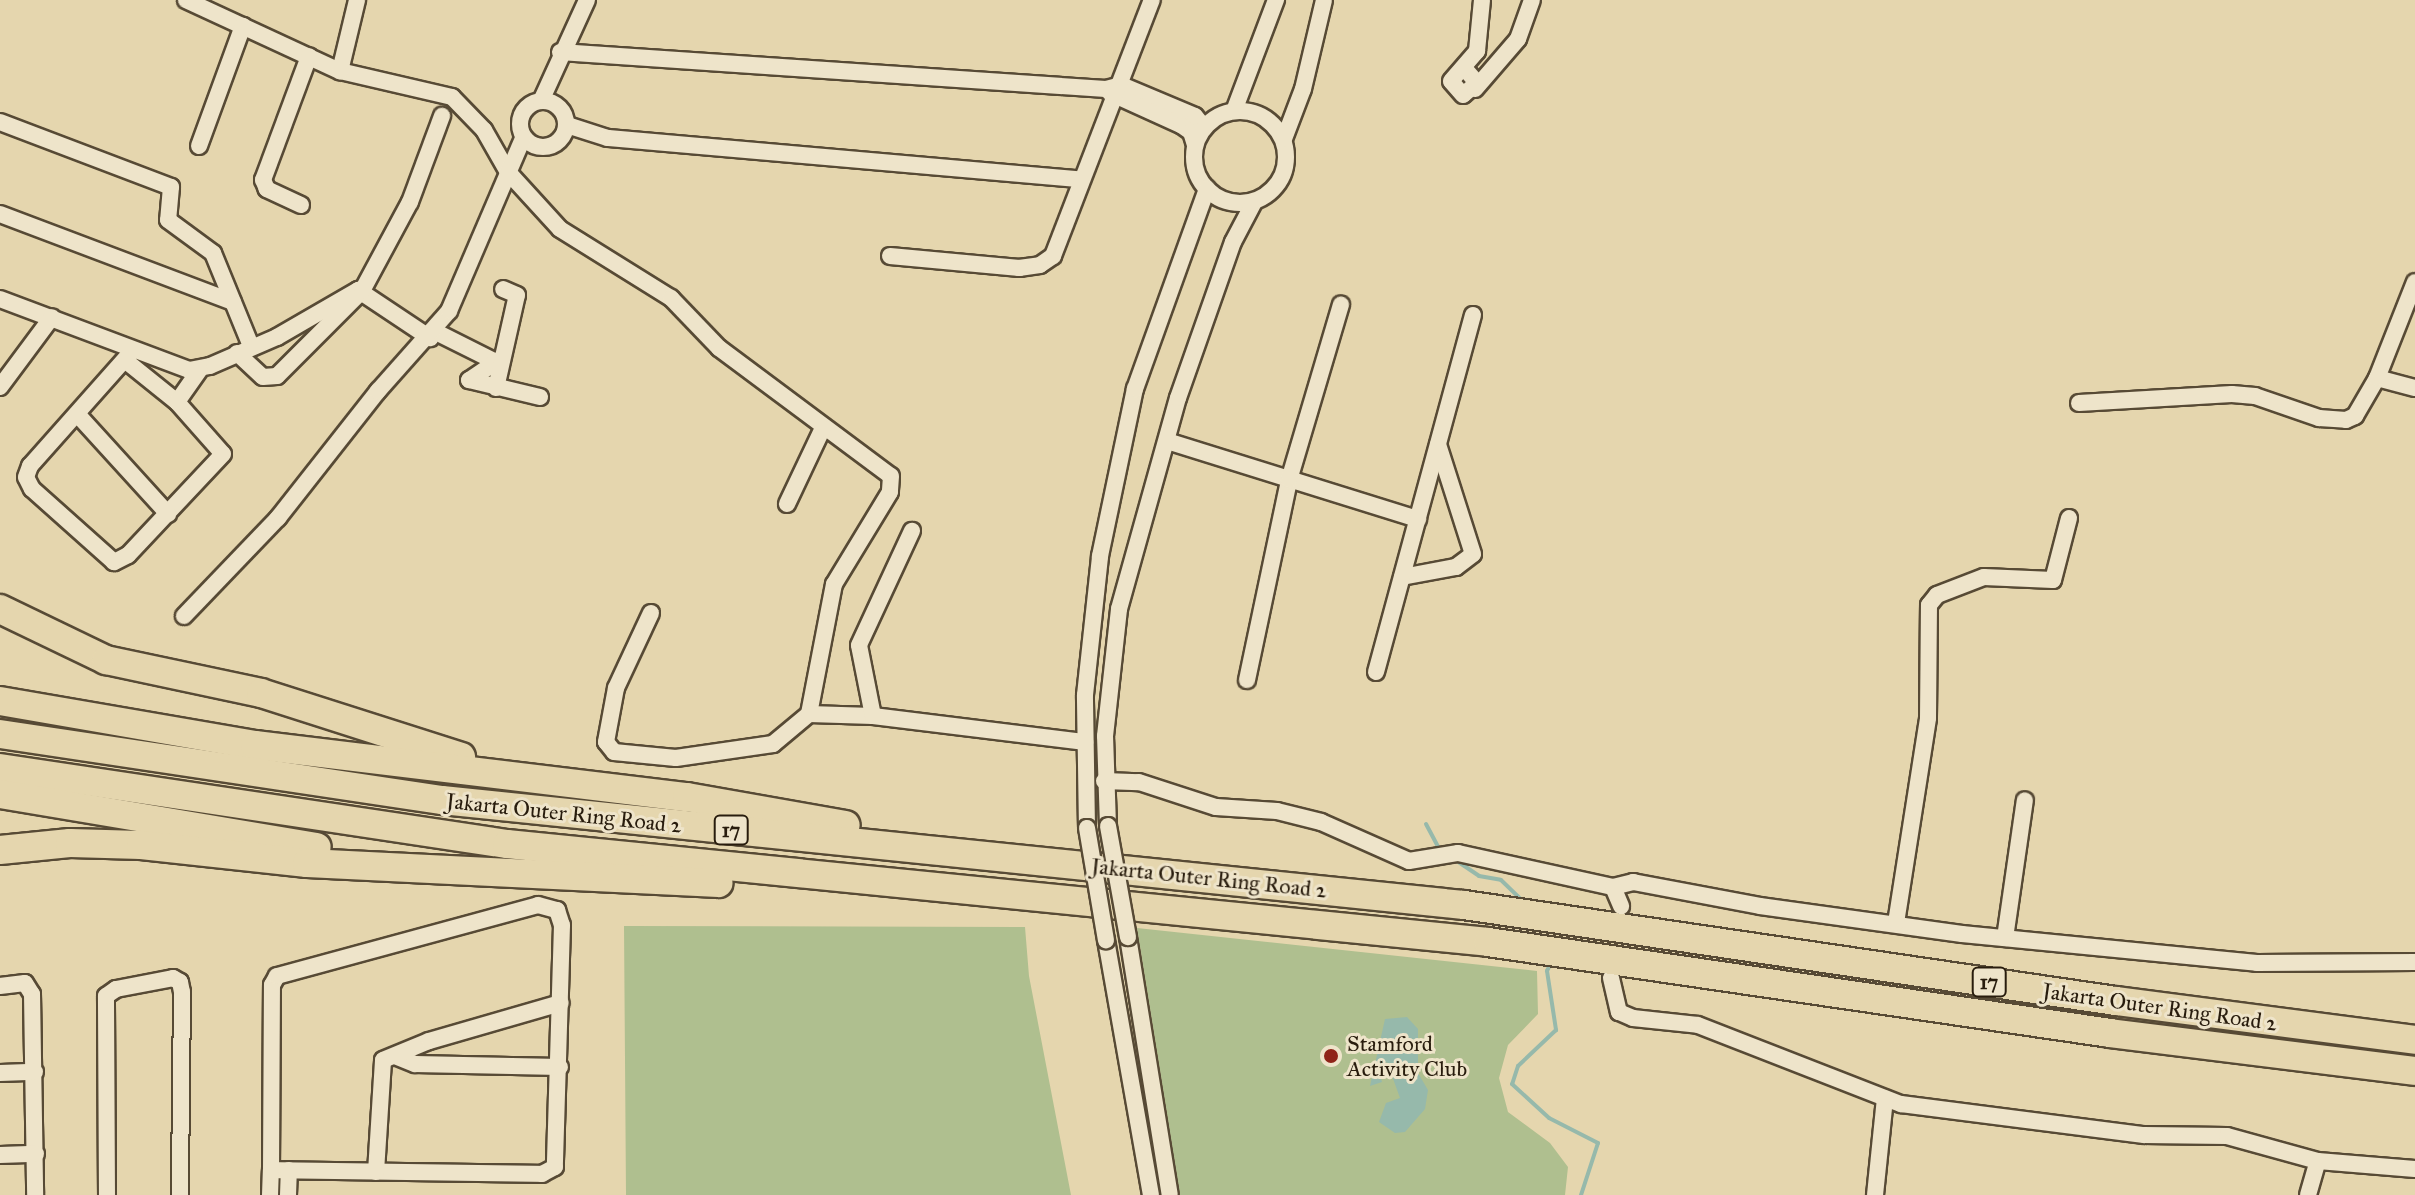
<!DOCTYPE html>
<html>
<head>
<meta charset="utf-8">
<style>
  body { margin:0 }
  #map { position:relative; width:2415px; height:1195px; overflow:hidden; background:#e5d6ae; font-family:"IM FELL Great Primer",serif }
  div>[style] { position:absolute }
  [style*='--x'] { left:calc(var(--x)*1px); top:calc(var(--y)*1px); width:calc(var(--w)*1px); rotate:calc(var(--a)*1deg) }
  .green>* { inset:0; background:#afbf8f }
  .water>* { inset:0; background:#96b9ab }
  .stream>* { height:4px; margin:-2px; padding:0 2px; transform-origin:2px; border-radius:2px; background:#96b9ab }
  .roads { filter:drop-shadow(2px 0 #574a35) drop-shadow(-2px 0 #574a35) drop-shadow(0 2px #574a35) drop-shadow(0 -2px #574a35) }
  .minor>* { height:16px; margin:-8px; padding:0 8px; transform-origin:8px; border-radius:8px; background:#eee4ca }
  .minor>.ring { margin:-8px; padding:0; box-sizing:content-box; background:none; border:16px solid #eee4ca; border-radius:50% }
  .motorway>* { height:28px; margin:-14px; padding:0 14px; transform-origin:14px; border-radius:14px; background:#e5d6ae }
  .bridges { filter:drop-shadow(2px 0 #574a35) drop-shadow(-2px 0 #574a35) drop-shadow(0 2px #574a35) drop-shadow(0 -2px #574a35) }
  .minor-bridge>* { height:16px; margin:-8px; padding:0 8px; transform-origin:8px; border-radius:8px; background:#eee4ca }
  .dots>* { width:22px; height:22px; translate:-50% -50%; box-sizing:border-box; border:4px solid #eee4ca; border-radius:50% }
  span { translate:-50% -50%; white-space:nowrap; text-align:center; line-height:1.15; -webkit-text-stroke:6px #eee4ca; paint-order:stroke }
  .shield-label span { padding:2px 6px; background:#eee4ca; border:2px solid; border-radius:6px; -webkit-text-stroke-width:0 }
  .shield-label { font-size:20px; color:#281c0d; font-weight:700 }
  .street-label { font-size:22px; color:#281c0d }
  .poi-label { font-size:22px; color:#281c0d }
  .left { translate:0 -50%; text-align:left }
</style>
</head>
<body>
<div id="map">
  <div class="green">
    <i style="clip-path:polygon(624px 926px,1025px 927px,1029px 976px,1071px 1195px,626px 1195px)"></i>
    <i style="clip-path:polygon(1137px 928px,1537px 971px,1538px 1014px,1508px 1045px,1499px 1078px,1508px 1112px,1550px 1143px,1568px 1167px,1565px 1195px,1180px 1195px)"></i>
  </div>
  <div class="water">
    <i style="clip-path:polygon(1407px 1017px,1418px 1029px,1418px 1073px,1428px 1090px,1425px 1109px,1405px 1132px,1395px 1133px,1379px 1122px,1386px 1103px,1400px 1098px,1387px 1062px,1378px 1069px,1382px 1082px,1370px 1086px,1385px 1019px)"></i>
  </div>
  <div class="stream">
    <i style="--x:1426;--y:824;--w:30;--a:62"></i>
    <i style="--x:1454;--y:859;--w:30;--a:34"></i>
    <i style="--x:1479;--y:876;--w:22;--a:10"></i>
    <i style="--x:1501;--y:880;--w:30;--a:44"></i>
    <i style="--x:1551;--y:963;--w:9;--a:117"></i>
    <i style="--x:1547;--y:971;--w:60;--a:81.3"></i>
    <i style="--x:1556;--y:1030;--w:52;--a:136.5"></i>
    <i style="--x:1518;--y:1066;--w:19;--a:108"></i>
    <i style="--x:1512;--y:1084;--w:50;--a:42.6"></i>
    <i style="--x:1549;--y:1118;--w:55;--a:27"></i>
    <i style="--x:1598;--y:1143;--w:55;--a:108.1"></i>
  </div>
  <div class="roads">
    <div class="minor">
      <i style="--x:186;--y:0;--w:170;--a:24.8"></i>
      <i style="--x:340;--y:71;--w:115;--a:13.1"></i>
      <i style="--x:452;--y:97;--w:46;--a:45.9"></i>
      <i style="--x:484;--y:130;--w:48;--a:60.3"></i>
      <i style="--x:508;--y:172;--w:77;--a:47.6"></i>
      <i style="--x:560;--y:229;--w:131;--a:31.9"></i>
      <i style="--x:671;--y:298;--w:69;--a:46.2"></i>
      <i style="--x:719;--y:348;--w:214;--a:36.7"></i>
      <i style="--x:891;--y:476;--w:16;--a:94"></i>
      <i style="--x:890;--y:492;--w:108;--a:121.3"></i>
      <i style="--x:834;--y:584;--w:132;--a:100.9"></i>
      <i style="--x:560;--y:52;--w:547;--a:3.88"></i>
      <i style="--x:1106;--y:89;--w:16;--a:-15"></i>
      <i style="--x:1121;--y:85;--w:80;--a:22.7"></i>
      <i style="--x:1195;--y:116;--w:14;--a:51"></i>
      <i style="--x:1465;--y:69;--w:18;--a:49"></i>
      <i style="--x:1477;--y:83;--w:18;--a:139"></i>
      <i style="--x:1463;--y:95;--w:18;--a:-131"></i>
      <i style="--x:1451;--y:81;--w:40;--a:-49"></i>
      <i style="--x:1477;--y:51;--w:51;--a:-84.4"></i>
      <i style="--x:340;--y:71;--w:73;--a:-76.5"></i>
      <i style="--x:1475;--y:89;--w:66;--a:-49.3"></i>
      <i style="--x:1518;--y:39;--w:41;--a:-70.3"></i>
      <i style="--x:1110;--y:93;--w:78;--a:24.3"></i>
      <i style="--x:1181;--y:125;--w:12;--a:35"></i>
      <i style="--x:1191;--y:132;--w:14;--a:73"></i>
      <i class="ring" style="left:520px;top:101px;width:30px;height:30px"></i>
      <i style="--x:541;--y:101;--w:111;--a:-65.5"></i>
      <i class="ring" style="left:1194px;top:111px;width:76px;height:76px"></i>
      <i style="--x:1234;--y:111;--w:119;--a:-69.3"></i>
      <i style="--x:0;--y:122;--w:183;--a:20.8"></i>
      <i style="--x:171;--y:187;--w:33;--a:95"></i>
      <i style="--x:168;--y:220;--w:56;--a:36.3"></i>
      <i style="--x:213;--y:253;--w:100;--a:67.8"></i>
      <i style="--x:567;--y:125;--w:43;--a:17.6"></i>
      <i style="--x:608;--y:138;--w:475;--a:5"></i>
      <i style="--x:1284;--y:139;--w:53;--a:-69.2"></i>
      <i style="--x:1303;--y:89;--w:91;--a:-76.7"></i>
      <i style="--x:199;--y:146;--w:128;--a:-69.9"></i>
      <i style="--x:301;--y:205;--w:38;--a:-155"></i>
      <i style="--x:267;--y:189;--w:10;--a:-114"></i>
      <i style="--x:263;--y:180;--w:132;--a:-69.6"></i>
      <i style="--x:0;--y:214;--w:249;--a:20.7"></i>
      <i style="--x:890;--y:256;--w:130;--a:5.3"></i>
      <i style="--x:1019;--y:268;--w:21;--a:-8"></i>
      <i style="--x:1040;--y:265;--w:16;--a:-35"></i>
      <i style="--x:1053;--y:256;--w:274;--a:-68.9"></i>
      <i style="--x:0;--y:299;--w:202;--a:20.6"></i>
      <i style="--x:189;--y:370;--w:21;--a:-11"></i>
      <i style="--x:210;--y:366;--w:73;--a:-23.4"></i>
      <i style="--x:277;--y:337;--w:94;--a:-30.1"></i>
      <i style="--x:358;--y:290;--w:87;--a:33.7"></i>
      <i style="--x:434;--y:331;--w:69;--a:26.6"></i>
      <i style="--x:237;--y:353;--w:35;--a:43"></i>
      <i style="--x:263;--y:377;--w:14;--a:-4"></i>
      <i style="--x:277;--y:376;--w:120;--a:-45"></i>
      <i style="--x:362;--y:291;--w:101;--a:-61.7"></i>
      <i style="--x:410;--y:202;--w:92;--a:-69.6"></i>
      <i style="--x:499;--y:360;--w:36;--a:146"></i>
      <i style="--x:469;--y:380;--w:73;--a:13.5"></i>
      <i style="--x:126;--y:361;--w:65;--a:38.8"></i>
      <i style="--x:177;--y:402;--w:69;--a:48.5"></i>
      <i style="--x:223;--y:454;--w:139;--a:133.2"></i>
      <i style="--x:128;--y:555;--w:16;--a:153"></i>
      <i style="--x:114;--y:562;--w:110;--a:-138.3"></i>
      <i style="--x:32;--y:489;--w:13;--a:-117"></i>
      <i style="--x:26;--y:477;--w:12;--a:-70"></i>
      <i style="--x:30;--y:466;--w:155;--a:-48.4"></i>
      <i style="--x:2377;--y:378;--w:39;--a:15"></i>
      <i style="--x:0;--y:387;--w:87;--a:-53.4"></i>
      <i style="--x:496;--y:388;--w:95;--a:-77.3"></i>
      <i style="--x:517;--y:295;--w:15;--a:-157"></i>
      <i style="--x:177;--y:402;--w:39;--a:-55"></i>
      <i style="--x:2079;--y:403;--w:153;--a:-3.4"></i>
      <i style="--x:2232;--y:394;--w:23;--a:5"></i>
      <i style="--x:2255;--y:396;--w:68;--a:19"></i>
      <i style="--x:2319;--y:418;--w:27;--a:4"></i>
      <i style="--x:2346;--y:420;--w:10;--a:-24"></i>
      <i style="--x:2355;--y:416;--w:44;--a:-59.9"></i>
      <i style="--x:2377;--y:378;--w:103;--a:-68.4"></i>
      <i style="--x:78;--y:415;--w:134;--a:47.7"></i>
      <i style="--x:1167;--y:441;--w:263;--a:17.3"></i>
      <i style="--x:787;--y:504;--w:84;--a:-64.7"></i>
      <i style="--x:1402;--y:577;--w:55;--a:-10.5"></i>
      <i style="--x:1456;--y:567;--w:21;--a:-37"></i>
      <i style="--x:1473;--y:554;--w:115;--a:-107.7"></i>
      <i style="--x:651;--y:613;--w:83;--a:115"></i>
      <i style="--x:616;--y:688;--w:55;--a:100.5"></i>
      <i style="--x:606;--y:742;--w:13;--a:51"></i>
      <i style="--x:614;--y:752;--w:62;--a:5.5"></i>
      <i style="--x:676;--y:758;--w:98;--a:-8.2"></i>
      <i style="--x:773;--y:744;--w:47;--a:-39.8"></i>
      <i style="--x:809;--y:714;--w:64;--a:1.8"></i>
      <i style="--x:873;--y:716;--w:214;--a:7"></i>
      <i style="--x:184;--y:616;--w:136;--a:-46.2"></i>
      <i style="--x:278;--y:518;--w:162;--a:-51.8"></i>
      <i style="--x:378;--y:391;--w:107;--a:-48.4"></i>
      <i style="--x:449;--y:311;--w:188;--a:-66.8"></i>
      <i style="--x:1376;--y:672;--w:370;--a:-74.8"></i>
      <i style="--x:1247;--y:680;--w:204;--a:-78.1"></i>
      <i style="--x:1289;--y:480;--w:183;--a:-73.5"></i>
      <i style="--x:873;--y:716;--w:72;--a:-101.2"></i>
      <i style="--x:859;--y:645;--w:126;--a:-65.1"></i>
      <i style="--x:1104;--y:781;--w:35;--a:2"></i>
      <i style="--x:1139;--y:782;--w:81;--a:18"></i>
      <i style="--x:1216;--y:807;--w:61;--a:3.8"></i>
      <i style="--x:1277;--y:811;--w:45;--a:14"></i>
      <i style="--x:1321;--y:822;--w:96;--a:23.9"></i>
      <i style="--x:1409;--y:861;--w:50;--a:-9.3"></i>
      <i style="--x:1458;--y:853;--w:159;--a:12.4"></i>
      <i style="--x:1613;--y:887;--w:21;--a:-14"></i>
      <i style="--x:1633;--y:882;--w:129;--a:10.7"></i>
      <i style="--x:1760;--y:906;--w:204;--a:7.9"></i>
      <i style="--x:1962;--y:934;--w:296;--a:5.6"></i>
      <i style="--x:2257;--y:963;--w:158;--a:-0.4"></i>
      <i style="--x:1108;--y:826;--w:90;--a:-91.9"></i>
      <i style="--x:1105;--y:736;--w:128;--a:-83.7"></i>
      <i style="--x:1119;--y:609;--w:219;--a:-74.4"></i>
      <i style="--x:1178;--y:398;--w:165;--a:-70.6"></i>
      <i style="--x:1233;--y:242;--w:45;--a:-62.3"></i>
      <i style="--x:1087;--y:828;--w:133;--a:-90.9"></i>
      <i style="--x:1085;--y:695;--w:140;--a:-83.8"></i>
      <i style="--x:1100;--y:556;--w:171;--a:-78.2"></i>
      <i style="--x:1135;--y:389;--w:213;--a:-70.2"></i>
      <i style="--x:1613;--y:887;--w:21;--a:67"></i>
      <i style="--x:538;--y:905;--w:20;--a:15"></i>
      <i style="--x:557;--y:910;--w:16;--a:72"></i>
      <i style="--x:562;--y:925;--w:242;--a:91.7"></i>
      <i style="--x:555;--y:1167;--w:15;--a:152"></i>
      <i style="--x:542;--y:1174;--w:271;--a:-179.2"></i>
      <i style="--x:271;--y:1170;--w:185;--a:-89.7"></i>
      <i style="--x:272;--y:985;--w:10;--a:-61"></i>
      <i style="--x:277;--y:976;--w:270;--a:-15.2"></i>
      <i style="--x:1896;--y:923;--w:207;--a:-81.1"></i>
      <i style="--x:1928;--y:718;--w:113;--a:-89.5"></i>
      <i style="--x:1929;--y:605;--w:13;--a:-51"></i>
      <i style="--x:1937;--y:595;--w:50;--a:-21"></i>
      <i style="--x:1984;--y:577;--w:69;--a:2.5"></i>
      <i style="--x:2053;--y:580;--w:64;--a:-75.5"></i>
      <i style="--x:1128;--y:937;--w:261;--a:80.8"></i>
      <i style="--x:2005;--y:938;--w:139;--a:-81.8"></i>
      <i style="--x:1106;--y:940;--w:259;--a:80"></i>
      <i style="--x:1611;--y:978;--w:35;--a:77"></i>
      <i style="--x:1619;--y:1012;--w:15;--a:23"></i>
      <i style="--x:1633;--y:1018;--w:65;--a:6.1"></i>
      <i style="--x:1698;--y:1025;--w:218;--a:21.3"></i>
      <i style="--x:1901;--y:1104;--w:245;--a:7.3"></i>
      <i style="--x:2144;--y:1135;--w:83;--a:0.7"></i>
      <i style="--x:2227;--y:1136;--w:94;--a:15.4"></i>
      <i style="--x:2318;--y:1161;--w:97;--a:4.7"></i>
      <i style="--x:0;--y:986;--w:25;--a:-7"></i>
      <i style="--x:25;--y:983;--w:13;--a:58"></i>
      <i style="--x:32;--y:994;--w:201;--a:89.1"></i>
      <i style="--x:395;--y:1056;--w:22;--a:22"></i>
      <i style="--x:415;--y:1064;--w:145;--a:1.2"></i>
      <i style="--x:0;--y:1073;--w:35;--a:-2"></i>
      <i style="--x:0;--y:1155;--w:36;--a:-2"></i>
      <i style="--x:376;--y:1172;--w:112;--a:-86.4"></i>
      <i style="--x:383;--y:1060;--w:50;--a:-22.4"></i>
      <i style="--x:429;--y:1041;--w:137;--a:-16.1"></i>
      <i style="--x:107;--y:1195;--w:199;--a:-90.3"></i>
      <i style="--x:106;--y:996;--w:12;--a:-35"></i>
      <i style="--x:116;--y:989;--w:58;--a:-10.9"></i>
      <i style="--x:173;--y:978;--w:8;--a:30"></i>
      <i style="--x:180;--y:982;--w:10;--a:79"></i>
      <i style="--x:182;--y:992;--w:203;--a:90.6"></i>
      <i style="--x:270;--y:1195;--w:25;--a:-88"></i>
      <i style="--x:288;--y:1195;--w:25;--a:-88"></i>
      <i style="--x:1875;--y:1195;--w:97;--a:-84.1"></i>
      <i style="--x:2308;--y:1195;--w:35;--a:-74"></i>
    </div>
    <div class="motorway">
      <i style="--x:0;--y:609;--w:118;--a:25.7"></i>
      <i style="--x:106;--y:660;--w:158;--a:12"></i>
      <i style="--x:261;--y:693;--w:210;--a:17.7"></i>
      <i style="--x:0;--y:701;--w:259;--a:9.8"></i>
      <i style="--x:255;--y:745;--w:435;--a:6.9"></i>
      <i style="--x:687;--y:797;--w:161;--a:10"></i>
      <i style="--x:0;--y:734;--w:447;--a:8.5"></i>
      <i style="--x:442;--y:800;--w:1027;--a:5.87"></i>
      <i style="--x:1464;--y:905;--w:659;--a:8.38"></i>
      <i style="--x:2116;--y:1001;--w:302;--a:7.4"></i>
      <i style="--x:0;--y:768;--w:513;--a:8.53"></i>
      <i style="--x:507;--y:844;--w:986;--a:5.7"></i>
      <i style="--x:1488;--y:942;--w:629;--a:8.32"></i>
      <i style="--x:2110;--y:1033;--w:307;--a:7.1"></i>
      <i style="--x:0;--y:794;--w:321;--a:9.5"></i>
      <i style="--x:0;--y:850;--w:70;--a:-5.7"></i>
      <i style="--x:70;--y:843;--w:71;--a:1.6"></i>
      <i style="--x:141;--y:845;--w:167;--a:6.2"></i>
      <i style="--x:307;--y:863;--w:412;--a:2.8"></i>
    </div>
  </div>
  <div class="bridges">
    <div class="minor-bridge">
      <i style="--x:1108;--y:826;--w:113;--a:79.8"></i>
      <i style="--x:1087;--y:828;--w:114;--a:80.4"></i>
    </div>
  </div>
  <div class="dots">
    <i style="left:1331px;top:1056px;background:#8f2418"></i>
  </div>
  <div class="shield-label">
    <span style="left:731px;top:830px">17</span>
    <span style="left:1989px;top:982px">17</span>
  </div>
  <div class="street-label">
    <span style="left:564px;top:813px;rotate:6deg">Jakarta Outer Ring Road 2</span>
    <span style="left:1209px;top:878px;rotate:6deg">Jakarta Outer Ring Road 2</span>
    <span style="left:2160px;top:1007px;rotate:8deg">Jakarta Outer Ring Road 2</span>
  </div>
  <div class="poi-label">
    <span class="left" style="left:1347px;top:1056px">Stamford<br>Activity Club</span>
  </div>
</div>
</body>
</html>
